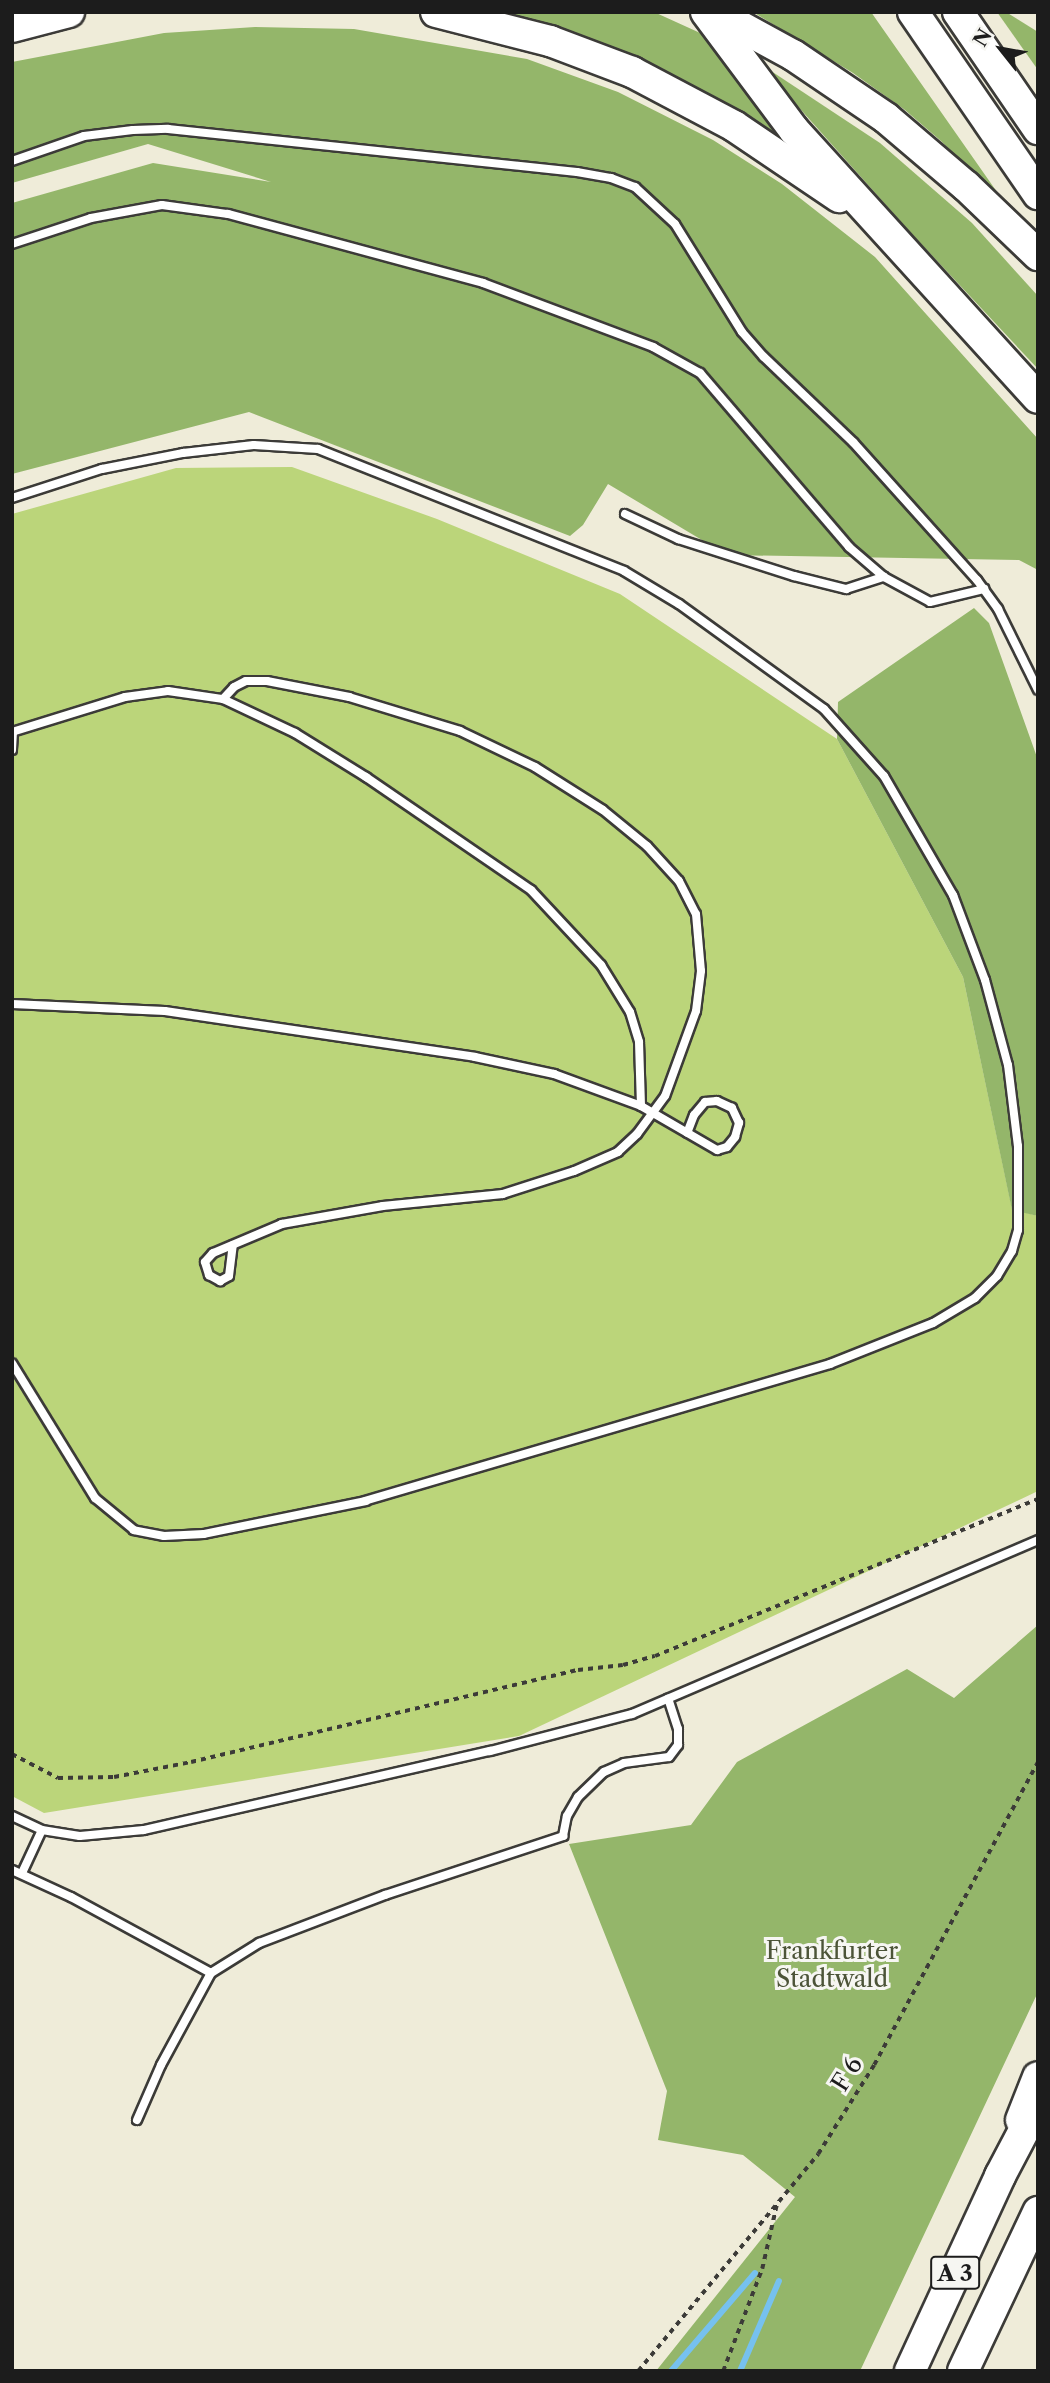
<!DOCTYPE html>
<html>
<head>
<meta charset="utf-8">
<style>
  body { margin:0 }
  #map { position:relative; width:1050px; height:2383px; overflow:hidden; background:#efecd9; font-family:"Libre Caslon Text",serif }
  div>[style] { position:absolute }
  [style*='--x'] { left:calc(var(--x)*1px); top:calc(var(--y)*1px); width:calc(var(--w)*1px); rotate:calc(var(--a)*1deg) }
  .green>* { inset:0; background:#bbd57a }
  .forest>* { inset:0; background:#94b66a }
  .stream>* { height:6px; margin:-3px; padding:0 3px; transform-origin:3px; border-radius:3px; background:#76c1ef }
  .path>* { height:3.5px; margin-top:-1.75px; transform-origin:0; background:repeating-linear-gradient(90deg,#3c3b38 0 5px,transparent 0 10px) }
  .roads { filter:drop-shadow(2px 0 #3c3b38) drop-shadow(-2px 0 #3c3b38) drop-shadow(0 2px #3c3b38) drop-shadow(0 -2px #3c3b38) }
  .lane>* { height:8px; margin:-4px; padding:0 4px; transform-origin:4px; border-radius:4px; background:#fff }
  .highway>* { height:30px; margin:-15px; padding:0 15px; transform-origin:15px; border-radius:15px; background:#fff }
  span { translate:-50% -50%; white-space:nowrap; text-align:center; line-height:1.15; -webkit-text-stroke:6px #f6f6f2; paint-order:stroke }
  .shield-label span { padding:2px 5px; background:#f6f6f2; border:2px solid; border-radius:5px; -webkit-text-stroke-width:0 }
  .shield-label { font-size:23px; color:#1c1c1c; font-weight:700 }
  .park-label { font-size:24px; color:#4c5438 }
  .street-label { font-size:24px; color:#1c1c1c }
  .frame { position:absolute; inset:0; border:14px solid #1c1c1c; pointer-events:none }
  .north { position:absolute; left:966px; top:14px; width:70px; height:70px; -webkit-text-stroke:5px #f6f6f2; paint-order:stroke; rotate:301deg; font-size:19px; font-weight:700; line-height:28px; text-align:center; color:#1c1c1c }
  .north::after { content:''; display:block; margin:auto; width:24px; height:32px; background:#1c1c1c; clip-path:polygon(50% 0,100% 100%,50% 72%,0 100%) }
</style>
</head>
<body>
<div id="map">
  <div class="green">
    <i style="clip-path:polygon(292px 467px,437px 519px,620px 594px,837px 739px,963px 977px,1012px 1209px,1038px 1216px,1038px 1491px,519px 1736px,44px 1813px,12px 1796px,12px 514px,176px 468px)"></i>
  </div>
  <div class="forest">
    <i style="clip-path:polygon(501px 12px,654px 12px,709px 37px,819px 171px,639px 58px,561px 29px)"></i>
    <i style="clip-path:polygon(753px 12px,871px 12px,1011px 212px,941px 141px,905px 110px,853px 73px)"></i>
    <i style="clip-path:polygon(997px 12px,1006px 12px,1038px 32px,1038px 70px)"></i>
    <i style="clip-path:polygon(255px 27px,354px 29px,527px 59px,618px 92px,713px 140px,782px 184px,875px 257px,1038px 439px,1038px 570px,1019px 560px,727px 555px,608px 484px,583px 525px,570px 536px,249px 412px,12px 474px,12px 203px,153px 163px,271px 182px,148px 144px,12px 183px,12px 62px,164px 33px)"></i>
    <i style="clip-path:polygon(759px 63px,880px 143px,972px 223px,1038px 296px,1038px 369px,911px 233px)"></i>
    <i style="clip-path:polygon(974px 608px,989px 623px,1038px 760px,1038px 1216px,1012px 1210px,963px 977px,837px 739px,838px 702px)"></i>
    <i style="clip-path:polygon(1038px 1625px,1038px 1992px,860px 2371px,656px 2371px,795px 2197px,743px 2155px,658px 2140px,667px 2091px,569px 1844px,691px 1825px,737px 1762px,907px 1669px,954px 1698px)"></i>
  </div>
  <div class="stream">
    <i style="--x:671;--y:2371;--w:129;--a:-49.4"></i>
    <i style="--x:740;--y:2371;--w:98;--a:-66.6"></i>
  </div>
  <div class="path">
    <i style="--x:12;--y:1754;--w:52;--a:27.6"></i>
    <i style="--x:58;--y:1778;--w:56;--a:-1"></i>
    <i style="--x:114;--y:1777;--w:78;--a:-11"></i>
    <i style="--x:191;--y:1762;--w:398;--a:-13.4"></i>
    <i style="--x:578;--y:1670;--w:45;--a:-6.3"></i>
    <i style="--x:623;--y:1665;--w:33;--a:-16"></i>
    <i style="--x:655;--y:1656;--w:414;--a:-22.3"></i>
    <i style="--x:638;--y:2371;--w:282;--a:-50.3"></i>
    <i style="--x:818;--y:2154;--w:105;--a:-57.8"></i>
    <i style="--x:874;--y:2065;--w:345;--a:-61.6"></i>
    <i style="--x:723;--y:2371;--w:109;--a:-69.1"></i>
    <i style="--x:762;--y:2269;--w:68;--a:-77.2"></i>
  </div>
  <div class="roads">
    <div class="lane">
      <i style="--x:12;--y:161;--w:76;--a:-19.1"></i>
      <i style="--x:84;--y:136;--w:49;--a:-7"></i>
      <i style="--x:133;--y:130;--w:35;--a:-2"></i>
      <i style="--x:168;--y:129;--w:411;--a:6"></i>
      <i style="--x:577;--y:172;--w:35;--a:10"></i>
      <i style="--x:611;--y:178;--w:26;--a:21"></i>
      <i style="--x:635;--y:187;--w:54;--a:42.8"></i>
      <i style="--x:675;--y:224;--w:127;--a:58.2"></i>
      <i style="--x:742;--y:332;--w:33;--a:49"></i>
      <i style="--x:764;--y:357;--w:123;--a:43.7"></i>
      <i style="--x:853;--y:442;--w:186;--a:48.1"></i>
      <i style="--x:977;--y:580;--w:36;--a:54"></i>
      <i style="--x:998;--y:609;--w:90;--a:63.7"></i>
      <i style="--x:12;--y:244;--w:83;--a:-18.2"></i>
      <i style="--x:91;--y:218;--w:72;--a:-10.4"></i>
      <i style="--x:162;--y:205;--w:67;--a:7.8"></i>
      <i style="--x:228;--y:214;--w:264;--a:15.1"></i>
      <i style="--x:483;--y:283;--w:182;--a:20.6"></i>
      <i style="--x:653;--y:347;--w:54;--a:29"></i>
      <i style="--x:700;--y:373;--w:229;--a:49.4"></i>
      <i style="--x:849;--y:547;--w:46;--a:40.6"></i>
      <i style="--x:884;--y:577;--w:52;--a:28.5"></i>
      <i style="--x:930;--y:602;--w:56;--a:-13.5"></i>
      <i style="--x:12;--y:498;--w:95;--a:-17.9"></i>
      <i style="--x:102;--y:469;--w:83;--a:-11.2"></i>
      <i style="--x:183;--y:453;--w:71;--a:-6.4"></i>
      <i style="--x:254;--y:445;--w:64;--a:3.6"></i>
      <i style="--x:318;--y:449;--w:329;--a:21.7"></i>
      <i style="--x:624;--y:571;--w:64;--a:31"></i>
      <i style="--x:679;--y:604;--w:179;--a:35.9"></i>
      <i style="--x:824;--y:709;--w:90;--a:48.2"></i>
      <i style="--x:884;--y:776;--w:138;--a:59.9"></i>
      <i style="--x:953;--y:895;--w:91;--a:69.4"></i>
      <i style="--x:985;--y:980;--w:88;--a:74.9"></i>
      <i style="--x:1008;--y:1065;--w:82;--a:83"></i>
      <i style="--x:1018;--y:1146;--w:84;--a:90"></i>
      <i style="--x:1018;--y:1230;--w:22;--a:106"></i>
      <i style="--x:1012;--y:1251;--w:29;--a:121"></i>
      <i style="--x:997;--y:1276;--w:31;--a:135"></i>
      <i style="--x:975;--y:1298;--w:49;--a:149.2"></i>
      <i style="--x:933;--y:1323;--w:111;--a:158.3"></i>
      <i style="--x:830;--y:1364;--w:484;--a:163.6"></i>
      <i style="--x:366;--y:1501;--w:165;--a:168.5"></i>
      <i style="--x:204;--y:1534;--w:40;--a:177.1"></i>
      <i style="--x:164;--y:1536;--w:31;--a:-169"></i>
      <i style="--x:134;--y:1530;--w:50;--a:-140.6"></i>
      <i style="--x:95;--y:1498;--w:158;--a:-121.6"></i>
      <i style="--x:625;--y:514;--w:59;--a:25.3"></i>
      <i style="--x:678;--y:539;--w:122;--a:17.7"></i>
      <i style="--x:794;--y:576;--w:54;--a:14"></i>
      <i style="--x:846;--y:589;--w:40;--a:-18"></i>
      <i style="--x:223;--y:699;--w:16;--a:-47"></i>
      <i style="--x:234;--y:687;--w:13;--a:-27"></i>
      <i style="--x:246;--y:681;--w:21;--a:0"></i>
      <i style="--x:267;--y:681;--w:84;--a:11"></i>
      <i style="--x:349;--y:697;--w:116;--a:17"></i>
      <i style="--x:460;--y:731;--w:83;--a:25.6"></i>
      <i style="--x:535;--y:767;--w:80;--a:32.3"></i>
      <i style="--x:603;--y:810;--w:57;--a:39.3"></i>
      <i style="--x:647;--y:846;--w:47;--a:47.6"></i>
      <i style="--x:679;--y:881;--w:37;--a:63"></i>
      <i style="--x:696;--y:914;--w:57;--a:85"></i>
      <i style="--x:701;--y:971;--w:40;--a:97.1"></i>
      <i style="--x:696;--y:1011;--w:90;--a:110"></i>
      <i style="--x:665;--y:1096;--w:47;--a:126.4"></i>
      <i style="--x:637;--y:1134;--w:26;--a:137"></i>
      <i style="--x:618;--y:1152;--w:48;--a:156.6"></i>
      <i style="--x:574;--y:1171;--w:75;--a:162.1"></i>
      <i style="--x:503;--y:1194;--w:121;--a:174.3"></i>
      <i style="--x:383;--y:1206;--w:103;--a:169.9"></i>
      <i style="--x:282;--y:1224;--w:75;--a:157.2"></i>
      <i style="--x:213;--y:1253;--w:12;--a:132"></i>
      <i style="--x:205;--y:1262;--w:14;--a:73"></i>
      <i style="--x:209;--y:1275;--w:13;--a:29"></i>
      <i style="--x:220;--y:1281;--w:10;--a:-29"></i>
      <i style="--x:229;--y:1276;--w:31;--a:-83"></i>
      <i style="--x:12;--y:732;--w:118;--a:-17.2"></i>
      <i style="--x:125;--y:697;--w:43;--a:-7.9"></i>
      <i style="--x:168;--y:691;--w:56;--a:8.3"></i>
      <i style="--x:223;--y:699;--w:80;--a:25.3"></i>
      <i style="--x:295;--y:733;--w:84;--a:31.8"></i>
      <i style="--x:366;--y:777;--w:200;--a:34.4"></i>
      <i style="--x:531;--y:890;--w:103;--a:47"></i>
      <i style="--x:601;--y:965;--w:55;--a:58.3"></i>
      <i style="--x:630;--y:1012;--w:31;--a:73"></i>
      <i style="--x:639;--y:1042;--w:64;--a:88.2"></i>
      <i style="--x:12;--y:750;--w:18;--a:-87"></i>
      <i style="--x:12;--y:1004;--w:153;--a:2.6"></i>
      <i style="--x:165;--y:1011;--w:313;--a:8.4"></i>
      <i style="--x:475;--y:1057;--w:81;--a:12.1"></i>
      <i style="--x:554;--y:1074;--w:93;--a:20.2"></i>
      <i style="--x:641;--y:1106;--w:88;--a:30.1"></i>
      <i style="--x:717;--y:1150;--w:10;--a:-17"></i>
      <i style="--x:727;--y:1147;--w:13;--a:-51"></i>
      <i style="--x:735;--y:1137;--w:15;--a:-74"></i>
      <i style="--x:739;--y:1123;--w:17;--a:-115"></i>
      <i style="--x:732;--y:1108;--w:17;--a:-155"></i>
      <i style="--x:717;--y:1101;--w:12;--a:175"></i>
      <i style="--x:705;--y:1102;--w:17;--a:130"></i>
      <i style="--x:694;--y:1115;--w:19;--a:111"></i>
      <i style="--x:12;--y:1816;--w:33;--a:25"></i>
      <i style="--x:42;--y:1830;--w:38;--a:9"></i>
      <i style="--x:80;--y:1836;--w:64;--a:-5.4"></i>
      <i style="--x:144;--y:1830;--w:355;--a:-12.9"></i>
      <i style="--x:490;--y:1751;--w:147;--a:-14.6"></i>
      <i style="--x:632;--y:1714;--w:442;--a:-23.2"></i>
      <i style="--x:12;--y:1870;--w:65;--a:24.6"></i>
      <i style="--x:71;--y:1897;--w:159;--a:28.5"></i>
      <i style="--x:22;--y:1873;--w:47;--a:-65.1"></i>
      <i style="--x:137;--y:2120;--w:60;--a:-66.4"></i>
      <i style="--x:161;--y:2065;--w:105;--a:-61.5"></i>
      <i style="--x:211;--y:1973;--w:57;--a:-32"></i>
      <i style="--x:259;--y:1943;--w:135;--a:-20.9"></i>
      <i style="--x:385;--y:1895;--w:188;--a:-18.3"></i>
      <i style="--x:563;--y:1836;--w:20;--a:-79"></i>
      <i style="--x:567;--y:1816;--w:22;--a:-60"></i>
      <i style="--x:578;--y:1797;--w:36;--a:-44"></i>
      <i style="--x:604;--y:1772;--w:22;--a:-24"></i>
      <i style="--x:624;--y:1763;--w:45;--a:-7.6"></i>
      <i style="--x:669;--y:1757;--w:15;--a:-53"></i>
      <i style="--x:678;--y:1745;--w:16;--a:-90"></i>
      <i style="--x:678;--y:1729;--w:32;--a:-108"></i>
    </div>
    <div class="highway">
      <i style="--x:436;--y:12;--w:118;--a:14.3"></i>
      <i style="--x:550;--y:41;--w:88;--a:20.7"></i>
      <i style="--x:632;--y:72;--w:115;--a:27.9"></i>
      <i style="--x:734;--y:126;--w:127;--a:34.1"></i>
      <i style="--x:706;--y:12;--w:147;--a:53.3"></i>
      <i style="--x:794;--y:130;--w:362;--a:47.7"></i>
      <i style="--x:714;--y:12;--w:90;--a:28.6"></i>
      <i style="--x:793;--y:55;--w:112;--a:34.1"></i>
      <i style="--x:886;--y:118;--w:105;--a:40.4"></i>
      <i style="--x:966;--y:186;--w:100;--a:43.8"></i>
      <i style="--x:913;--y:12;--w:221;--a:55.5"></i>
      <i style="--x:958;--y:12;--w:142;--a:55.6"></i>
      <i style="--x:12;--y:27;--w:59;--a:-14.7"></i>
      <i style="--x:1021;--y:2120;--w:46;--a:-68.4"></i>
      <i style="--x:910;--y:2371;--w:215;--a:-65.2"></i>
      <i style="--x:1000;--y:2176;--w:81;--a:-62.2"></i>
      <i style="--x:963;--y:2371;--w:176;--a:-64.7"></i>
    </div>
  </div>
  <div class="shield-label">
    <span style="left:955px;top:2273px">A 3</span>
  </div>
  <div class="park-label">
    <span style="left:832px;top:1965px">Frankfurter<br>Stadtwald</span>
  </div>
  <div class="street-label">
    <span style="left:847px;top:2074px;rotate:-58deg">F 6</span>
  </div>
  <div class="frame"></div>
  <div class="north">N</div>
</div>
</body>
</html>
